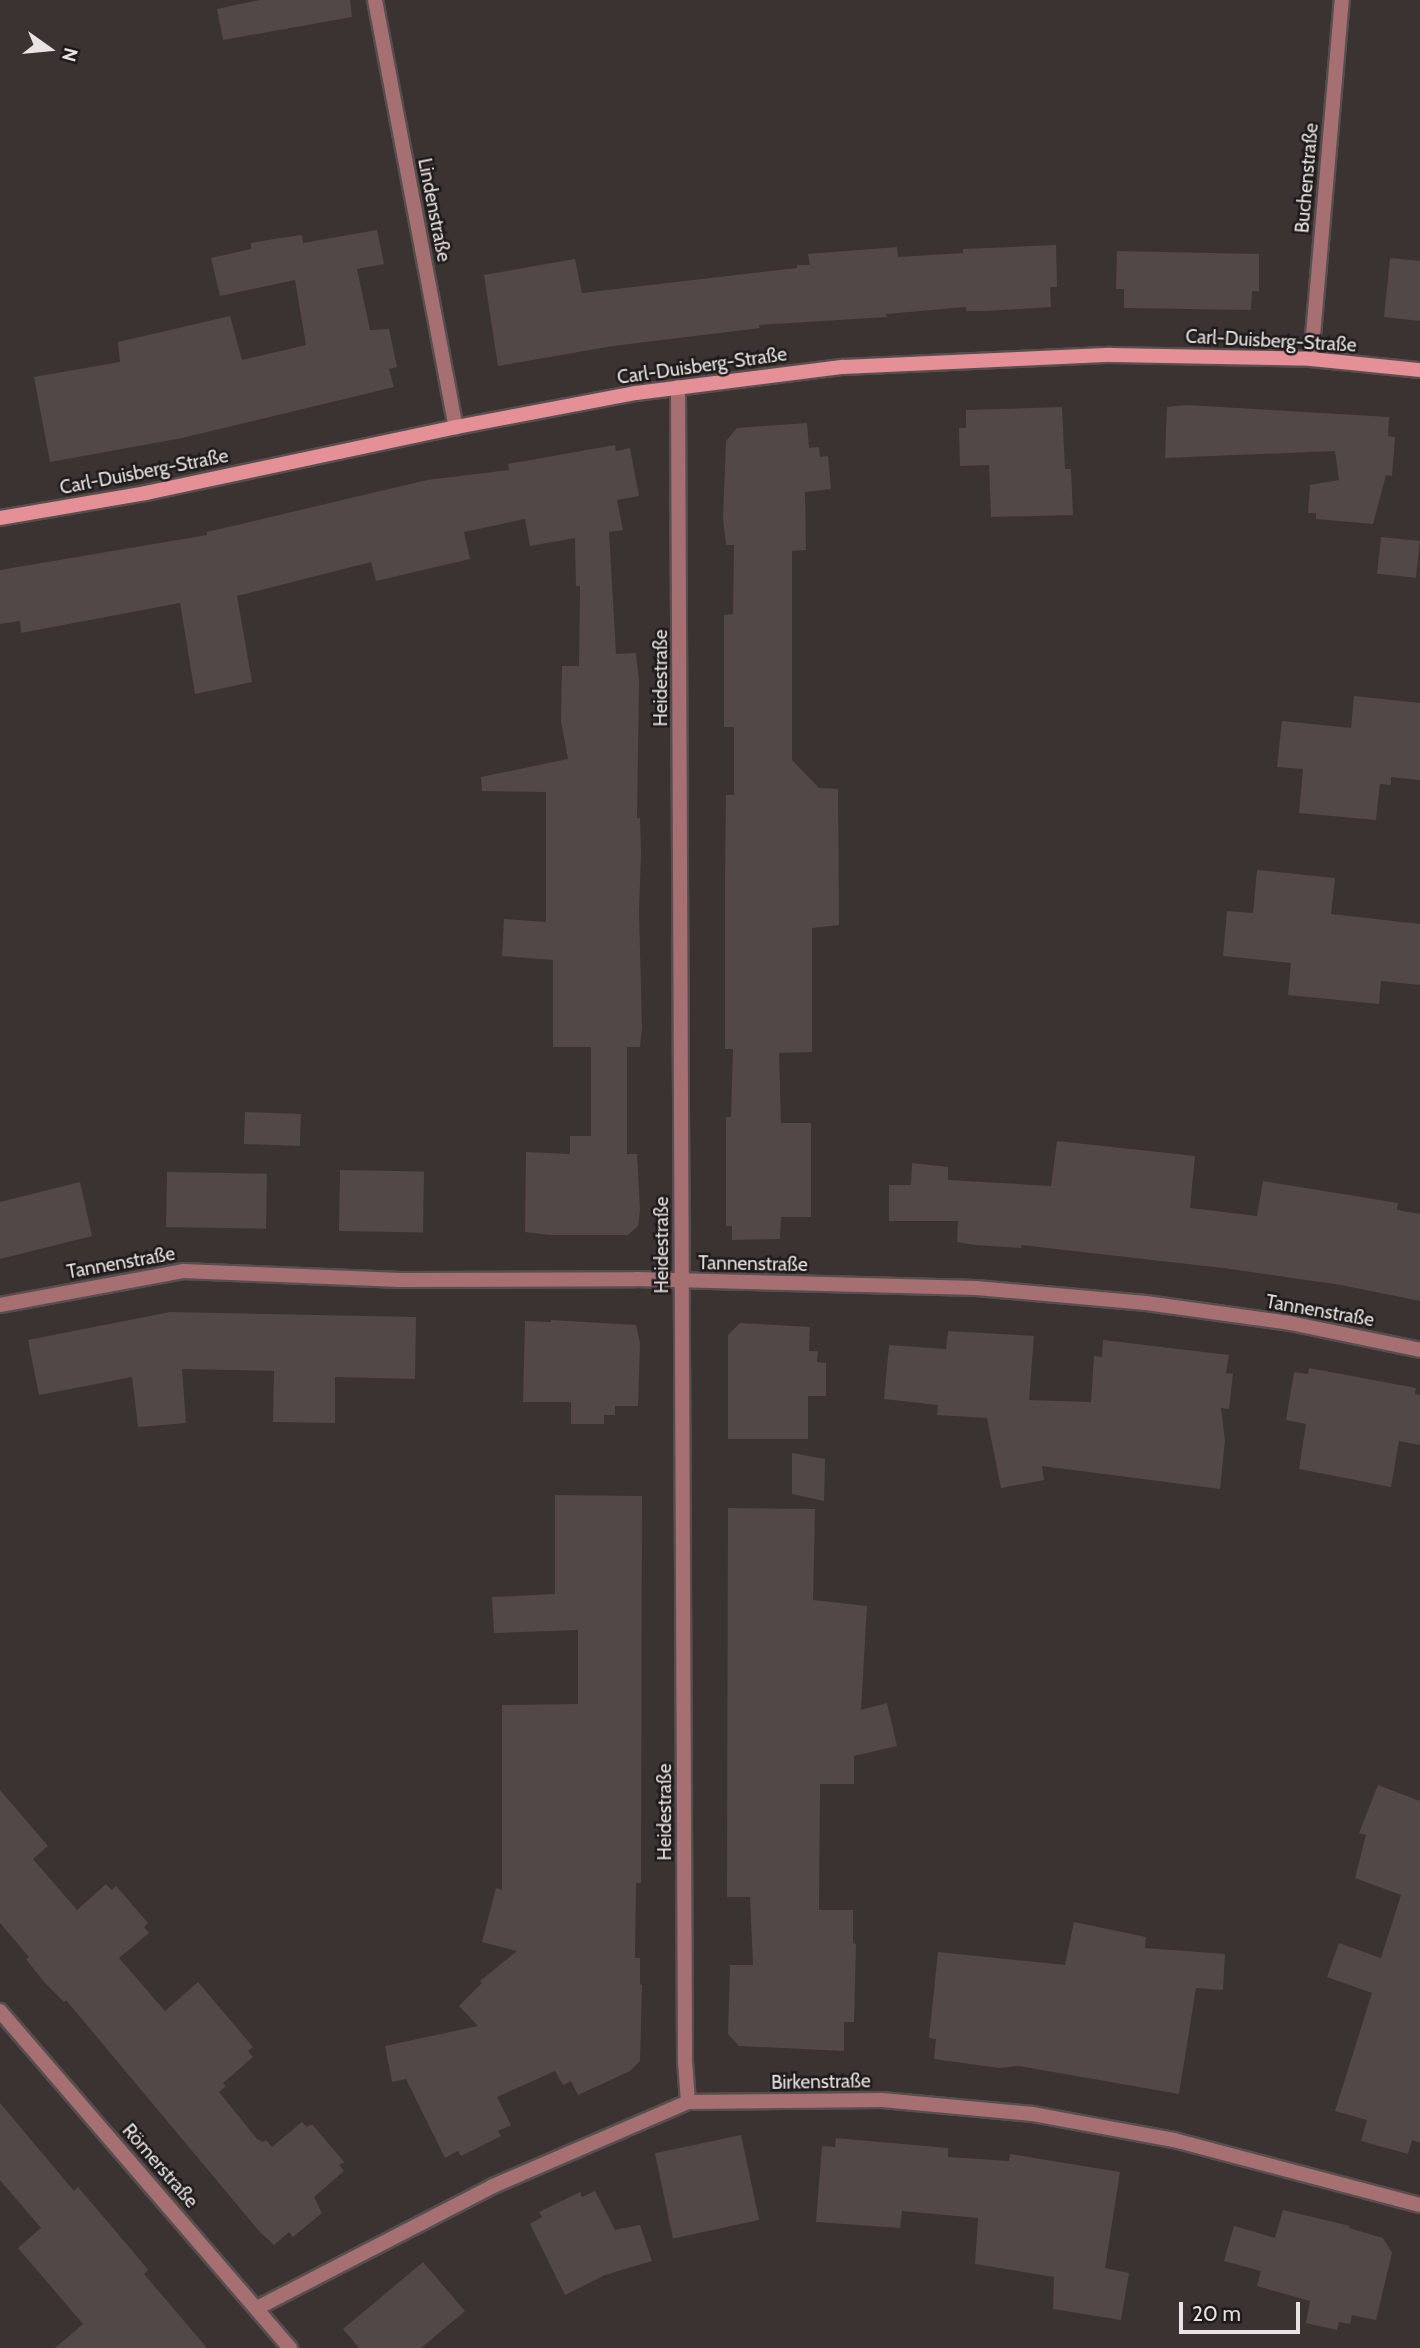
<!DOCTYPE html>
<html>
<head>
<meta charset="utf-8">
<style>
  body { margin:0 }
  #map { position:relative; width:1420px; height:2348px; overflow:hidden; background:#3b3232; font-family:Cabin,sans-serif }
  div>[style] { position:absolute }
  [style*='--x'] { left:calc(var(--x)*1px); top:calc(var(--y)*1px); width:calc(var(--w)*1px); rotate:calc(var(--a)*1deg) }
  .building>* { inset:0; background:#524848; transform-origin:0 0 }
  .roads { filter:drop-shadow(2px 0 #574e4e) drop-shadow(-2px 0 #574e4e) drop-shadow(0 2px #574e4e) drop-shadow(0 -2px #574e4e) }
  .street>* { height:14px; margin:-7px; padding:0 7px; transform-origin:7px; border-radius:7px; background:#a67073 }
  .secondary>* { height:14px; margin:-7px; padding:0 7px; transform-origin:7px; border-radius:7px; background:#e58f96 }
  span { translate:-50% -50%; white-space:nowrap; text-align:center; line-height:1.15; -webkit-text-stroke:5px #1f1b1b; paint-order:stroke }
  .street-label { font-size:19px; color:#e9e3e4 }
  .north { position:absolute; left:14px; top:14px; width:70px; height:70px; -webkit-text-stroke:5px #1f1b1b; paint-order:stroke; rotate:105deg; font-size:19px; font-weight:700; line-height:28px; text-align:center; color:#e9e3e4 }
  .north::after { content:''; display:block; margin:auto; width:24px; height:32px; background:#e9e3e4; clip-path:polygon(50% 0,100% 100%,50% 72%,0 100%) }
  .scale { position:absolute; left:1179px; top:2302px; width:121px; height:32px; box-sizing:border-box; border:4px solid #e9e3e4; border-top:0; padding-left:9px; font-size:21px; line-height:24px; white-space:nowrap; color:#e9e3e4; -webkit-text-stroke:5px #1f1b1b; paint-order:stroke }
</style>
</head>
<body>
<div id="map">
  <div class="building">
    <i style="clip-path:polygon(260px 0,350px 0,352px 17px,223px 40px,217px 9px)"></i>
    <i style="clip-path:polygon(377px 230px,384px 264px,357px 269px,370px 330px,389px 329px,397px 367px,389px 369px,394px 387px,182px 438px,50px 462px,34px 377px,120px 362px,118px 342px,230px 316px,242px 360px,306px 345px,295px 280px,220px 296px,211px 258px,251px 249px,251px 243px,280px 238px,302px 235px,303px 243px)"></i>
    <i style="clip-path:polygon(1056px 245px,1057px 287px,1050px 287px,1051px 307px,986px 311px,966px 311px,966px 307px,886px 314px,887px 317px,759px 325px,760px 328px,613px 346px,498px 366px,484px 275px,575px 259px,582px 293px,797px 268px,797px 265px,810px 265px,808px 254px,897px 247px,898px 257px,963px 253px,963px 249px)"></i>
    <i style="clip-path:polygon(1117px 251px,1259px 254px,1259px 291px,1252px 291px,1251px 310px,1124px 308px,1124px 289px,1116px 289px)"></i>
    <i style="clip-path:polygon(1390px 258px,1420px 261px,1420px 321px,1384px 317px)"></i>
    <i style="clip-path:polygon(1187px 405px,1389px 417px,1388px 436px,1395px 437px,1392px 476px,1386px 475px,1373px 524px,1316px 519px,1316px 513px,1308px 513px,1310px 485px,1339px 480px,1335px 451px,1165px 458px,1167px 407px)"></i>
    <i style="clip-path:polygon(1062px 407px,1065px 469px,1071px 469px,1073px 515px,991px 517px,989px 465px,960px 466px,959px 428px,966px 428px,966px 410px)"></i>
    <i style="clip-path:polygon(807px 423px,809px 448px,819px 447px,820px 457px,828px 456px,831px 489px,805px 492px,806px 550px,792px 551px,792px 760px,819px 788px,838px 789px,839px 925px,812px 928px,812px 1052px,779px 1053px,781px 1123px,811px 1123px,811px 1217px,781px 1217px,780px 1239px,732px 1240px,732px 1226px,726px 1226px,726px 1117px,731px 1117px,733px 1049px,725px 1049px,725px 875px,726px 795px,734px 795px,734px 727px,724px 727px,724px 615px,733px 614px,734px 545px,726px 545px,723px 519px,726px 441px,737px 428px)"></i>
    <i style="clip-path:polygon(615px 445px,616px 451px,630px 448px,639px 496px,617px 500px,623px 530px,609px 532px,616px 654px,636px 653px,639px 682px,637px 818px,640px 818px,641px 853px,639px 911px,642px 1028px,640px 1047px,627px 1047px,627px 1154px,637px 1154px,640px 1210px,638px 1226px,628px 1235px,550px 1235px,525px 1232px,526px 1152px,570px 1154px,570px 1136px,591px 1136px,591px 1047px,553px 1047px,553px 960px,502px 956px,504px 919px,546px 922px,546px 792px,482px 791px,481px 777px,568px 759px,561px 721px,562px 666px,579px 666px,580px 586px,576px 586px,575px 538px,530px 546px,525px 519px,464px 532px,470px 559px,376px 581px,371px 562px,237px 596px,252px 682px,195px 694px,180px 603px,21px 633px,20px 621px,0 624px,0 570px,207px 535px,207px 532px,427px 480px,509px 470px,508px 464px)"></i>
    <i style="left:1381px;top:537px;width:39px;height:37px;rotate:6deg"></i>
    <i style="clip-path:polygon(1354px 696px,1420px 703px,1420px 780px,1391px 777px,1391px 785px,1380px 784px,1376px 820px,1299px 813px,1303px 769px,1277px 767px,1282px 721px,1351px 728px)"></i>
    <i style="clip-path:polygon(1257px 870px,1335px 878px,1331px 914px,1420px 924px,1420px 985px,1381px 981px,1379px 1004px,1288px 995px,1291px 963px,1223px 956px,1227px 911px,1253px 913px)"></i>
    <i style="left:245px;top:1112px;width:56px;height:32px;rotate:2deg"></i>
    <i style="clip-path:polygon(1057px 1141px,1195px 1156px,1190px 1208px,1257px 1216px,1263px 1181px,1398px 1203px,1397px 1210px,1420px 1214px,1420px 1301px,1341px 1285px,1223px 1268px,1021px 1245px,1022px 1248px,975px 1245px,957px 1242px,958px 1221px,889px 1221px,889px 1185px,911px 1185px,912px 1163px,948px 1167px,948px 1180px,1051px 1186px)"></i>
    <i style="left:340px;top:1170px;width:84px;height:61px;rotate:1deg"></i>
    <i style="left:167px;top:1172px;width:100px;height:55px;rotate:1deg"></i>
    <i style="clip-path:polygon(80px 1182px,92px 1236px,0 1259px,0 1202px)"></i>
    <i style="clip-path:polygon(170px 1312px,416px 1317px,415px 1379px,335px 1377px,335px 1423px,273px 1422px,274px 1371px,182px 1369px,186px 1423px,138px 1427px,132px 1377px,39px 1395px,28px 1340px)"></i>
    <i style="clip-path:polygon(551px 1320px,636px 1325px,640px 1343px,638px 1406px,615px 1406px,615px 1415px,604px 1415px,604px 1424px,571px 1424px,571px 1402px,523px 1402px,525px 1321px,551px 1322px)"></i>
    <i style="clip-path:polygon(740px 1323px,810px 1327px,809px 1351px,818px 1351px,817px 1362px,826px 1363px,826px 1396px,808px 1396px,808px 1439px,728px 1439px,728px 1335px)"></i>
    <i style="clip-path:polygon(948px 1331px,1034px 1336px,1029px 1400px,1091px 1402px,1094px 1356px,1102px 1357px,1103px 1340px,1229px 1355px,1226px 1373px,1233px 1374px,1229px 1409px,1221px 1408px,1225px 1441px,1220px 1489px,1042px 1466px,1044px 1480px,1001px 1488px,987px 1418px,937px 1415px,938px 1405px,884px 1399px,889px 1345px,946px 1349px)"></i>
    <i style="clip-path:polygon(1309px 1368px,1416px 1388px,1415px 1394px,1420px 1395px,1420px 1445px,1399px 1441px,1391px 1487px,1299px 1469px,1306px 1424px,1286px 1420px,1294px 1372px,1308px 1374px)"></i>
    <i style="clip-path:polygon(792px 1453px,825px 1459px,824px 1501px,792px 1494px)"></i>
    <i style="clip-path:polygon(555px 1495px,642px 1496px,641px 1883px,636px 1883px,635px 1958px,640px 1958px,640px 1984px,642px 1985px,640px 2061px,630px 2071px,578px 2095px,571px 2081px,563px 2085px,555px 2071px,497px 2097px,511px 2125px,498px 2131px,501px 2136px,461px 2156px,458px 2151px,445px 2158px,406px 2079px,392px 2082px,385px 2046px,478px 2026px,459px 2006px,482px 1983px,480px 1981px,517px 1951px,482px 1942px,496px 1888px,502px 1890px,502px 1705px,578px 1704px,578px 1630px,494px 1633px,492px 1597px,555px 1594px)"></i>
    <i style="clip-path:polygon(728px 1508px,815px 1509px,813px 1600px,867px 1606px,861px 1710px,887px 1703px,897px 1746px,854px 1756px,854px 1784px,820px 1784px,819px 1910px,853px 1910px,853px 1943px,856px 1944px,854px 2022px,844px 2022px,844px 2051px,739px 2046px,728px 2034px,730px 1965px,753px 1965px,750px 1897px,727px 1897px)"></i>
    <i style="clip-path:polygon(1378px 1785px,1420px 1801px,1420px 2143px,1412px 2140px,1408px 2154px,1361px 2141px,1367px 2120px,1335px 2111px,1372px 1993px,1327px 1977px,1339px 1943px,1381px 1958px,1401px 1895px,1355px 1878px,1366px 1835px,1359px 1833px)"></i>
    <i style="clip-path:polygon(0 1790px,48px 1846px,33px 1859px,77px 1910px,106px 1884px,112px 1890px,116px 1886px,148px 1923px,144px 1927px,149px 1933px,119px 1958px,165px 2011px,198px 1982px,253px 2047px,248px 2051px,253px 2057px,223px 2083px,226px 2086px,219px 2092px,257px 2139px,263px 2142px,266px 2140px,272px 2147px,302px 2122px,307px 2127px,312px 2124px,344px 2162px,339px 2165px,344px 2171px,314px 2197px,322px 2213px,293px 2237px,289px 2232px,274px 2245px,259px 2231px,66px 2000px,64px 2002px,44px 1982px,26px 1959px,29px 1957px,0 1923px)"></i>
    <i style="clip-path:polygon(1074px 1922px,1146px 1937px,1145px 1948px,1225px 1954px,1223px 1990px,1196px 1988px,1179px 2094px,1019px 2066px,999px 2068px,934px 2059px,936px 2039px,929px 2038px,938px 1952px,1065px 1965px)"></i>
    <i style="clip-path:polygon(0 2103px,74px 2191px,78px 2187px,135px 2254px,148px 2270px,144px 2274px,207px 2348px,55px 2348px,83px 2324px,18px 2248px,41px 2228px,0 2180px)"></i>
    <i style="left:741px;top:2135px;width:87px;height:88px;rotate:78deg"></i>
    <i style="clip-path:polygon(836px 2138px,948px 2148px,948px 2157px,1009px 2161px,1010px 2154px,1120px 2172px,1105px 2268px,1129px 2273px,1121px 2320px,1053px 2309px,1054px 2277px,975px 2264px,978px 2218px,902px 2211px,900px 2228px,816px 2222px,822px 2146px,835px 2147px)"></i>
    <i style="clip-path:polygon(595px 2191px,615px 2230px,640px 2225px,652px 2261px,605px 2275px,565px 2295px,530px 2224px,542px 2217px,539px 2212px,580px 2192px,582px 2197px)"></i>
    <i style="clip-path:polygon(1283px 2210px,1350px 2226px,1349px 2228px,1383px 2238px,1392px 2253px,1376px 2320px,1352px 2315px,1350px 2324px,1339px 2322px,1337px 2330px,1306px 2323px,1310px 2301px,1257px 2286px,1261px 2271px,1224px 2261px,1234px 2226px,1275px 2238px)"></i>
    <i style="clip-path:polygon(423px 2262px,465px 2311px,421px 2348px,359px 2348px,343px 2329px)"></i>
  </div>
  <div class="roads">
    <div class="street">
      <i style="--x:375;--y:0;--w:435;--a:79.3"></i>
      <i style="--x:1311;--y:359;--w:360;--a:-85.1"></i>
      <i style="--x:678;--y:387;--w:1674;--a:89.76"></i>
      <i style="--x:685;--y:2061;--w:41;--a:85.8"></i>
      <i style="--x:0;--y:1305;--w:186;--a:-10.5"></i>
      <i style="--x:183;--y:1271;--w:217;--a:2.4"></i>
      <i style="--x:400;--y:1280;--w:236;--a:-0.2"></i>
      <i style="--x:636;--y:1279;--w:340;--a:1.5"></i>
      <i style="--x:976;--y:1288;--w:171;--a:5"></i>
      <i style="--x:1146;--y:1303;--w:145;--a:7.9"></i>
      <i style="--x:1290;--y:1323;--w:133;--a:11.7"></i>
      <i style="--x:0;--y:2011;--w:445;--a:49.3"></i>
      <i style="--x:257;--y:2308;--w:266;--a:-27.3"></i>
      <i style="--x:493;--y:2186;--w:212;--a:-23.3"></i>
      <i style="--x:688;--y:2102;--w:194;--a:-0.6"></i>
      <i style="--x:882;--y:2100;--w:151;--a:5.3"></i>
      <i style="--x:1032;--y:2114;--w:144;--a:10.4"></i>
      <i style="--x:1174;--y:2140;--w:254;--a:14.8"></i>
    </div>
    <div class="secondary">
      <i style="--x:0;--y:518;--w:148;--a:-9.7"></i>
      <i style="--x:146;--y:493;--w:317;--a:-12"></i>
      <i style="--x:456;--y:427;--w:183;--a:-10.7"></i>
      <i style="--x:636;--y:393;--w:209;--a:-7.2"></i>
      <i style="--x:843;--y:367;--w:268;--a:-2.6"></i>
      <i style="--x:1111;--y:355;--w:200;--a:1.1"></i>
      <i style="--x:1311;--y:359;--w:110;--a:5.8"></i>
    </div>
  </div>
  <div class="street-label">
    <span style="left:1307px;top:178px;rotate:-85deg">Buchenstraße</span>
    <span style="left:434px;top:210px;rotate:79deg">Lindenstraße</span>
    <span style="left:1271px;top:341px;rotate:3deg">Carl-Duisberg-Straße</span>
    <span style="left:702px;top:366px;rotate:-8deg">Carl-Duisberg-Straße</span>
    <span style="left:144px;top:472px;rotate:-11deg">Carl-Duisberg-Straße</span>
    <span style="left:661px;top:678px;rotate:-90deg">Heidestraße</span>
    <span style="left:662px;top:1245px;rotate:-90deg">Heidestraße</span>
    <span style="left:121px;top:1263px;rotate:-10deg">Tannenstraße</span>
    <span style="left:753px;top:1264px;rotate:1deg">Tannenstraße</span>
    <span style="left:1320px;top:1311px;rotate:10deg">Tannenstraße</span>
    <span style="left:665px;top:1812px;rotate:-90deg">Heidestraße</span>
    <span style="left:821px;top:2082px;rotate:-1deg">Birkenstraße</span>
    <span style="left:160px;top:2166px;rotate:49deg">Römerstraße</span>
  </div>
  <div class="north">N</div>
  <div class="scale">20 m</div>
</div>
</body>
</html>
